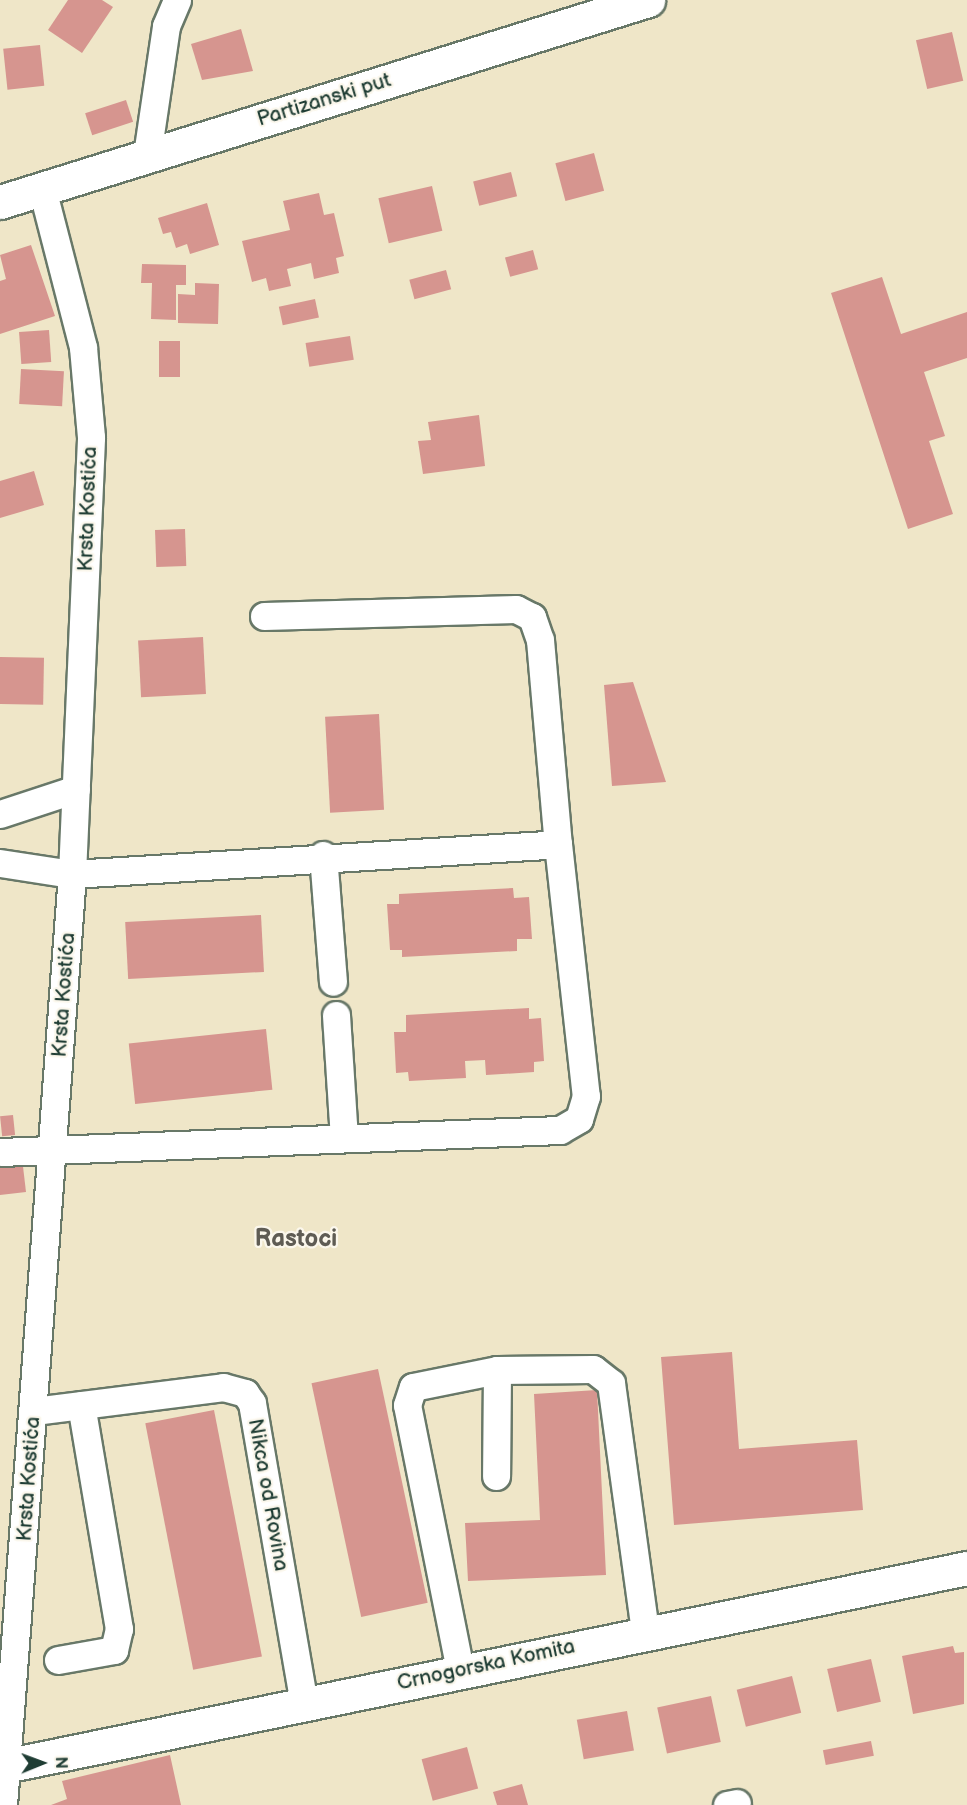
<!DOCTYPE html>
<html>
<head>
<meta charset="utf-8">
<style>
  body { margin:0 }
  #map { position:relative; width:967px; height:1805px; overflow:hidden; background:#efe6c8; font-family:"Balsamiq Sans",sans-serif }
  div>[style] { position:absolute }
  [style*='--x'] { left:calc(var(--x)*1px); top:calc(var(--y)*1px); width:calc(var(--w)*1px); rotate:calc(var(--a)*1deg) }
  .building>* { inset:0; background:#d6958f; transform-origin:0 0 }
  .roads { filter:drop-shadow(2px 0 #687868) drop-shadow(-2px 0 #687868) drop-shadow(0 2px #687868) drop-shadow(0 -2px #687868) }
  .street>* { height:27px; margin:-13.5px; padding:0 13.5px; transform-origin:13.5px; border-radius:13.5px; background:#fff }
  .secondary>* { height:33px; margin:-16.5px; padding:0 16.5px; transform-origin:16.5px; border-radius:16.5px; background:#fff }
  span { translate:-50% -50%; white-space:nowrap; text-align:center; line-height:1.15; -webkit-text-stroke:4.5px #fbf7ec; paint-order:stroke }
  .street-label { font-size:21px; color:#1f3d34 }
  .quarter-label { font-size:24px; color:#5f5c54; font-weight:700 }
  .north { position:absolute; left:12px; top:1733px; width:60px; height:60px; -webkit-text-stroke:4px #fbf7ec; paint-order:stroke; rotate:89deg; font-size:16px; font-weight:700; line-height:24px; text-align:center; color:#1f3d34 }
  .north::after { content:''; display:block; margin:auto; width:21px; height:27px; background:#1f3d34; clip-path:polygon(50% 0,100% 100%,50% 72%,0 100%) }
</style>
</head>
<body>
<div id="map">
  <div class="building">
    <i style="clip-path:polygon(68px 0,102px 0,113px 7px,82px 53px,48px 30px)"></i>
    <i style="clip-path:polygon(241px 29px,253px 71px,202px 80px,191px 44px)"></i>
    <i style="left:952px;top:32px;width:50px;height:37px;rotate:77deg"></i>
    <i style="left:40px;top:45px;width:41px;height:37px;rotate:84deg"></i>
    <i style="left:126px;top:100px;width:23px;height:43px;rotate:72deg"></i>
    <i style="left:594px;top:153px;width:39px;height:40px;rotate:75deg"></i>
    <i style="left:511px;top:172px;width:25px;height:39px;rotate:76deg"></i>
    <i style="left:432px;top:186px;width:46px;height:55px;rotate:77deg"></i>
    <i style="clip-path:polygon(319px 193px,324px 215px,334px 213px,344px 256px,336px 258px,339px 273px,314px 279px,311px 263px,287px 269px,291px 286px,269px 291px,266px 278px,252px 282px,242px 241px,290px 230px,283px 201px)"></i>
    <i style="clip-path:polygon(207px 203px,219px 245px,190px 254px,187px 244px,176px 248px,171px 232px,163px 234px,158px 218px)"></i>
    <i style="clip-path:polygon(31px 245px,55px 316px,0 334px,0 281px,6px 279px,0 255px)"></i>
    <i style="left:533px;top:250px;width:20px;height:29px;rotate:75deg"></i>
    <i style="clip-path:polygon(142px 264px,186px 265px,186px 285px,176px 285px,176px 320px,151px 319px,152px 283px,141px 283px)"></i>
    <i style="left:446px;top:270px;width:20px;height:38px;rotate:75deg"></i>
    <i style="clip-path:polygon(882px 277px,901px 334px,967px 312px,967px 358px,924px 372px,945px 436px,929px 441px,953px 514px,908px 529px,831px 293px)"></i>
    <i style="clip-path:polygon(195px 283px,219px 284px,218px 324px,178px 323px,178px 294px,195px 295px)"></i>
    <i style="left:315px;top:299px;width:19px;height:37px;rotate:78deg"></i>
    <i style="left:49px;top:330px;width:32px;height:30px;rotate:86deg"></i>
    <i style="left:350px;top:336px;width:24px;height:45px;rotate:81deg"></i>
    <i style="left:159px;top:341px;width:21px;height:36px"></i>
    <i style="left:21px;top:369px;width:43px;height:35px;rotate:3deg"></i>
    <i style="clip-path:polygon(479px 415px,485px 466px,423px 474px,418px 441px,431px 440px,428px 422px)"></i>
    <i style="clip-path:polygon(34px 471px,44px 505px,0 518px,0 481px)"></i>
    <i style="left:185px;top:529px;width:37px;height:30px;rotate:88deg"></i>
    <i style="left:203px;top:637px;width:57px;height:65px;rotate:87deg"></i>
    <i style="left:0;top:657px;width:44px;height:47px;rotate:1deg"></i>
    <i style="clip-path:polygon(633px 682px,666px 782px,612px 786px,604px 685px)"></i>
    <i style="left:379px;top:714px;width:96px;height:54px;rotate:87deg"></i>
    <i style="clip-path:polygon(513px 888px,514px 898px,529px 897px,532px 939px,517px 939px,517px 951px,402px 957px,402px 950px,390px 950px,387px 904px,399px 904px,399px 894px)"></i>
    <i style="left:261px;top:915px;width:57px;height:136px;rotate:87deg"></i>
    <i style="clip-path:polygon(529px 1008px,529px 1019px,541px 1018px,544px 1061px,534px 1062px,534px 1072px,486px 1075px,485px 1060px,465px 1061px,466px 1078px,409px 1081px,408px 1072px,396px 1073px,394px 1032px,406px 1032px,406px 1015px)"></i>
    <i style="left:266px;top:1029px;width:61px;height:138px;rotate:84deg"></i>
    <i style="left:13px;top:1115px;width:20px;height:13px;rotate:84deg"></i>
    <i style="clip-path:polygon(22px 1158px,26px 1192px,0 1195px,0 1161px)"></i>
    <i style="clip-path:polygon(732px 1352px,739px 1449px,857px 1440px,863px 1510px,674px 1525px,661px 1357px)"></i>
    <i style="left:378px;top:1369px;width:239px;height:68px;rotate:78deg"></i>
    <i style="clip-path:polygon(597px 1390px,606px 1575px,468px 1581px,465px 1523px,540px 1520px,534px 1394px)"></i>
    <i style="left:214px;top:1410px;width:251px;height:70px;rotate:79deg"></i>
    <i style="clip-path:polygon(953px 1646px,955px 1653px,964px 1652px,964px 1704px,913px 1714px,902px 1656px)"></i>
    <i style="left:871px;top:1659px;width:44px;height:45px;rotate:77deg"></i>
    <i style="left:792px;top:1676px;width:38px;height:57px;rotate:76deg"></i>
    <i style="left:711px;top:1696px;width:47px;height:55px;rotate:78deg"></i>
    <i style="left:627px;top:1711px;width:40px;height:51px;rotate:80deg"></i>
    <i style="left:871px;top:1741px;width:15px;height:49px;rotate:79deg"></i>
    <i style="left:467px;top:1747px;width:43px;height:47px;rotate:75deg"></i>
    <i style="clip-path:polygon(170px 1755px,181px 1805px,51px 1805px,67px 1799px,62px 1781px)"></i>
    <i style="clip-path:polygon(522px 1784px,528px 1805px,497px 1805px,493px 1792px)"></i>
  </div>
  <div class="roads">
    <div class="street">
      <i style="--x:147;--y:155;--w:130;--a:-81.6"></i>
      <i style="--x:166;--y:26;--w:28;--a:-67"></i>
      <i style="--x:264;--y:616;--w:252;--a:-1.6"></i>
      <i style="--x:516;--y:609;--w:18;--a:27"></i>
      <i style="--x:532;--y:617;--w:24;--a:71"></i>
      <i style="--x:540;--y:640;--w:205;--a:85"></i>
      <i style="--x:0;--y:814;--w:80;--a:-18.2"></i>
      <i style="--x:323;--y:855;--w:127;--a:85.5"></i>
      <i style="--x:0;--y:863;--w:73;--a:8.7"></i>
      <i style="--x:72;--y:874;--w:487;--a:-3.5"></i>
      <i style="--x:558;--y:844;--w:254;--a:83.7"></i>
      <i style="--x:586;--y:1096;--w:24;--a:107"></i>
      <i style="--x:579;--y:1119;--w:22;--a:150"></i>
      <i style="--x:560;--y:1130;--w:560;--a:177.75"></i>
      <i style="--x:336;--y:1015;--w:123;--a:86.3"></i>
      <i style="--x:497;--y:1370;--w:96;--a:-0.6"></i>
      <i style="--x:593;--y:1369;--w:23;--a:38"></i>
      <i style="--x:611;--y:1383;--w:251;--a:82.2"></i>
      <i style="--x:34;--y:1411;--w:191;--a:-7.2"></i>
      <i style="--x:223;--y:1387;--w:23;--a:15"></i>
      <i style="--x:245;--y:1393;--w:12;--a:55"></i>
      <i style="--x:252;--y:1403;--w:304;--a:80.2"></i>
      <i style="--x:58;--y:1660;--w:57;--a:-10.1"></i>
      <i style="--x:114;--y:1650;--w:22;--a:-77"></i>
      <i style="--x:119;--y:1629;--w:227;--a:-99.6"></i>
      <i style="--x:460;--y:1670;--w:270;--a:-101.3"></i>
      <i style="--x:407;--y:1405;--w:19;--a:-72"></i>
      <i style="--x:413;--y:1387;--w:86;--a:-11.4"></i>
      <i style="--x:497;--y:1370;--w:106;--a:90.5"></i>
      <i style="--x:3;--y:1805;--w:934;--a:-85.76"></i>
      <i style="--x:72;--y:874;--w:437;--a:-87.5"></i>
      <i style="--x:91;--y:437;--w:90;--a:-95.1"></i>
      <i style="--x:83;--y:347;--w:164;--a:-104.5"></i>
      <i style="--x:727;--y:1805;--w:10;--a:-11"></i>
    </div>
    <div class="secondary">
      <i style="--x:0;--y:202;--w:679;--a:-17.31"></i>
      <i style="--x:0;--y:1767;--w:987;--a:-11.63"></i>
    </div>
  </div>
  <div class="street-label">
    <span style="left:324px;top:100px;rotate:-17deg">Partizanski put</span>
    <span style="left:88px;top:509px;rotate:-88deg">Krsta Kostića</span>
    <span style="left:64px;top:995px;rotate:-86deg">Krsta Kostića</span>
    <span style="left:29px;top:1479px;rotate:-86deg">Krsta Kostića</span>
    <span style="left:268px;top:1495px;rotate:80deg">Nikca od Rovina</span>
    <span style="left:486px;top:1665px;rotate:-12deg">Crnogorska Komita</span>
  </div>
  <div class="quarter-label">
    <span style="left:296px;top:1239px">Rastoci</span>
  </div>
  <div class="north">N</div>
</div>
</body>
</html>
